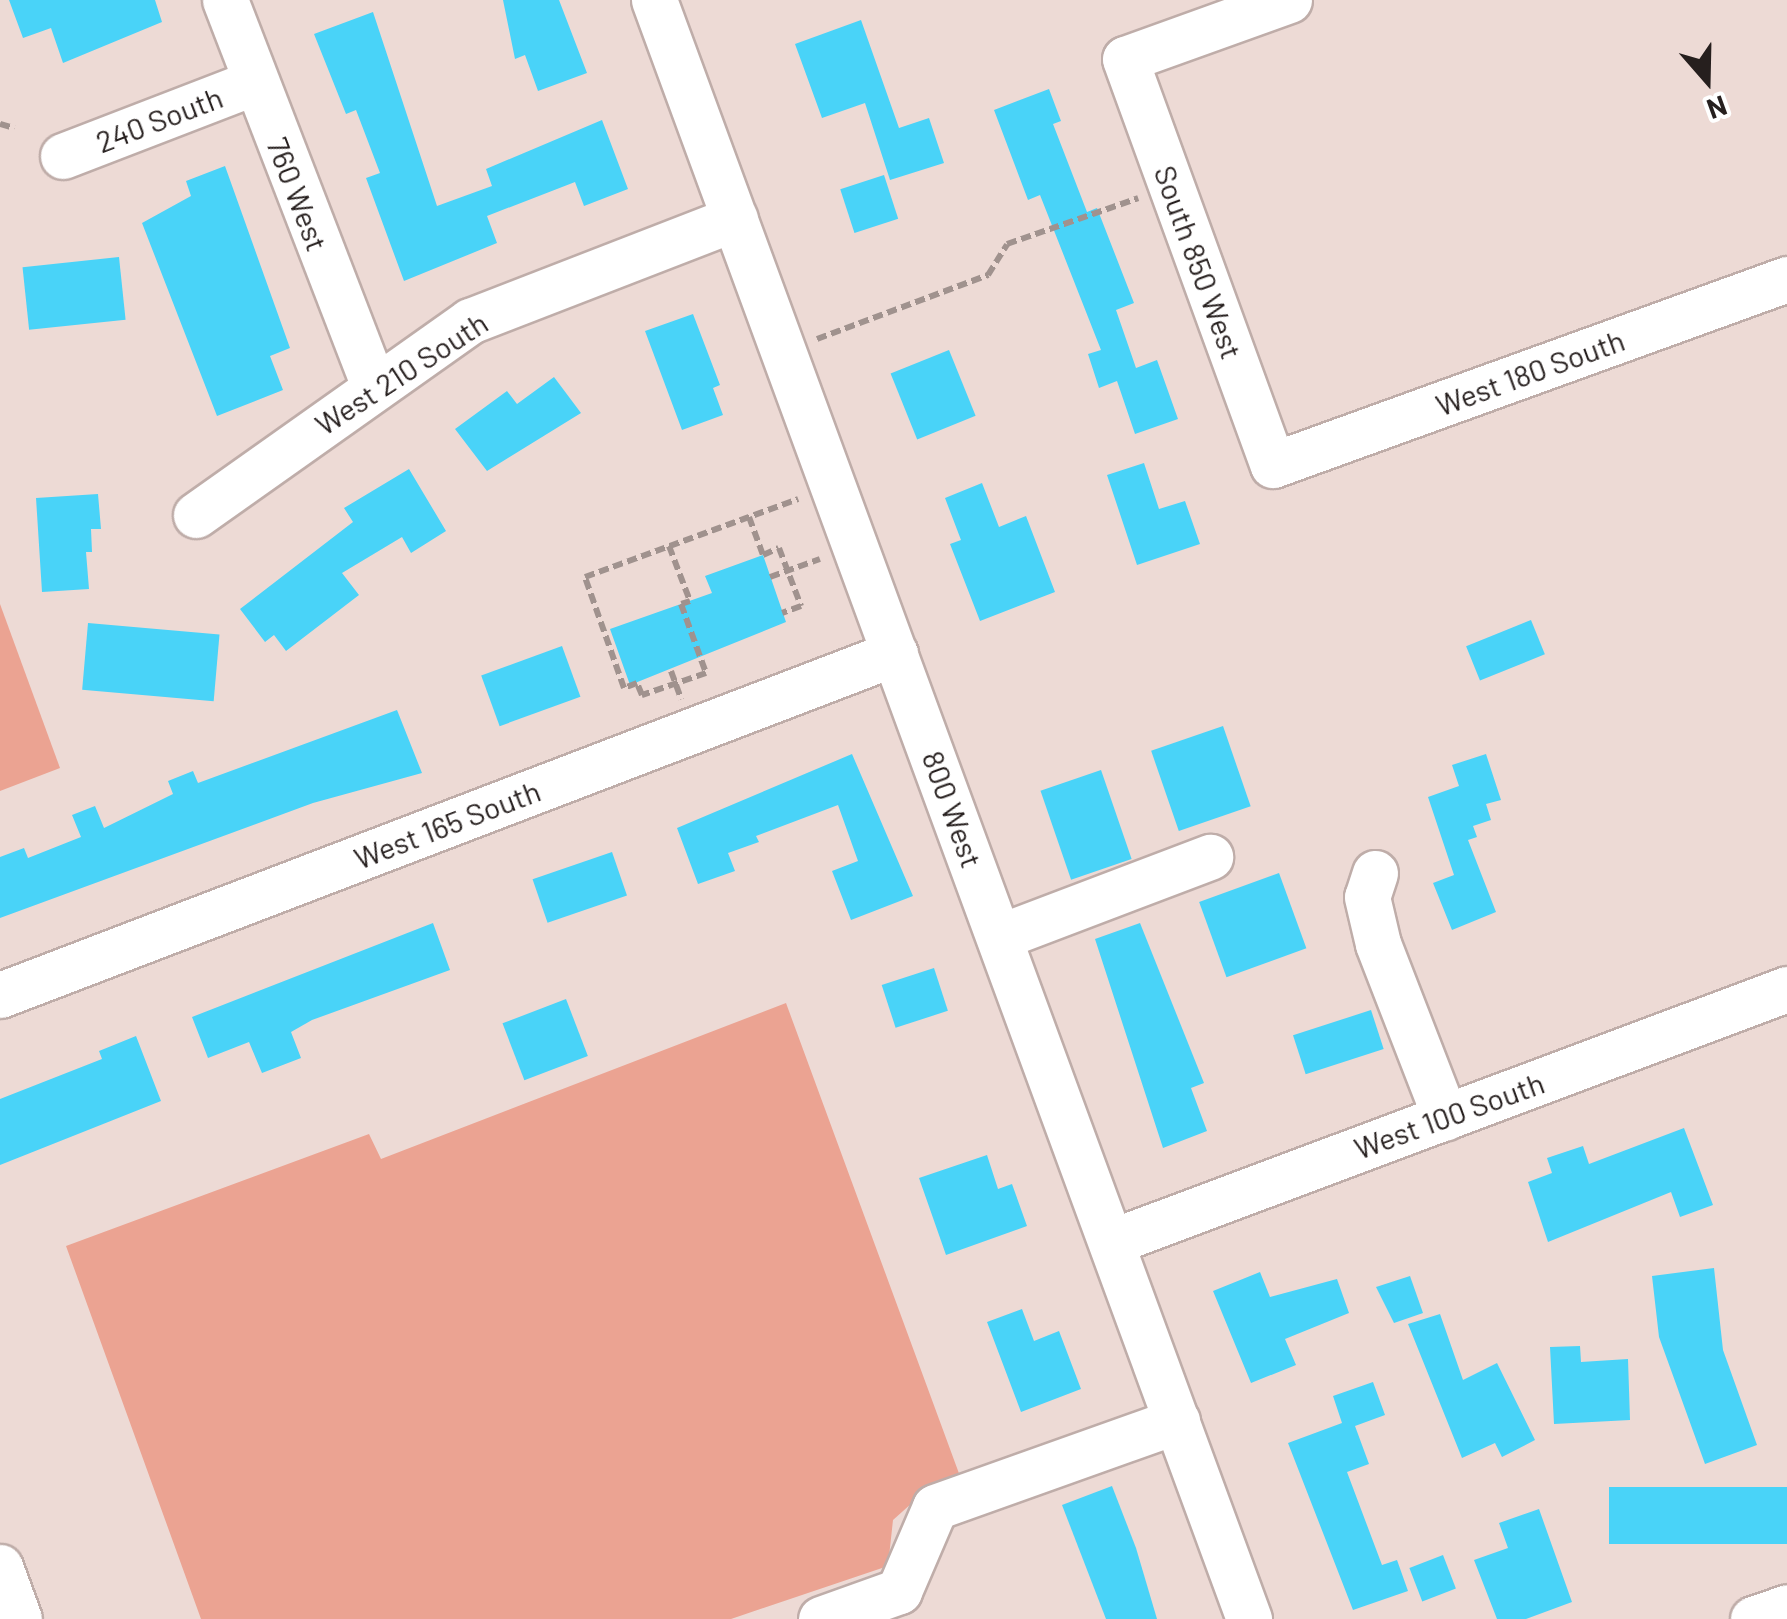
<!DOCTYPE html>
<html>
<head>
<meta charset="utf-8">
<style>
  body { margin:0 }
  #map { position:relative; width:1787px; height:1619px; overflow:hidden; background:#eddad5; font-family:Barlow,sans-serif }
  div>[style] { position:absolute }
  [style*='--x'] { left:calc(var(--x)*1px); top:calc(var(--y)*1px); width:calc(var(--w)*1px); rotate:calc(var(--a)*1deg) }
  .green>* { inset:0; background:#eba392 }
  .building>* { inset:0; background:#49d3f8; transform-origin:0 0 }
  .path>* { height:6px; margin-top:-3px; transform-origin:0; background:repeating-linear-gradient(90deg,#a0928e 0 10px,transparent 0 15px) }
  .roads { filter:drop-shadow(2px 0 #bfada9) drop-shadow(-2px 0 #bfada9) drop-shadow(0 2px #bfada9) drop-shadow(0 -2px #bfada9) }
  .minor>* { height:45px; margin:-22.5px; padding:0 22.5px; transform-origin:22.5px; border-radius:22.5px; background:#fff }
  span { translate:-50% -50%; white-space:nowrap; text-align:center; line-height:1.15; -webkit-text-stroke:10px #fff; paint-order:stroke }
  .street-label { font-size:30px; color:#261f1e }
  .north { position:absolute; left:1657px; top:30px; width:100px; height:100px; -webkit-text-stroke:8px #fff; paint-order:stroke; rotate:160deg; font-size:28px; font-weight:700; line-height:40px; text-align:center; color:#261f1e }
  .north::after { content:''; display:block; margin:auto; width:35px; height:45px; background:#261f1e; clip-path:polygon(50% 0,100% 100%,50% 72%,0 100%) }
</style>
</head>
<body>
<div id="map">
  <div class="green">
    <i style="clip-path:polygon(0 604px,60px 768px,0 791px)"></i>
    <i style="clip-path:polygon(786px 1003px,964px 1487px,912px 1503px,893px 1520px,888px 1566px,731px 1619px,201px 1619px,66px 1246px,369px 1134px,381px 1159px)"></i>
  </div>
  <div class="building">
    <i style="clip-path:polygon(9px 0,155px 0,162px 22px,63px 63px,51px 28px,23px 38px)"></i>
    <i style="clip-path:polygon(503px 0,559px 0,587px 73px,538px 91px,525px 55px,515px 59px)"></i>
    <i style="clip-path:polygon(373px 12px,437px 206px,492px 186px,486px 169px,602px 120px,628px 189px,584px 206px,575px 182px,487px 216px,497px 243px,404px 281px,366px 178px,380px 173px,356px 110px,346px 114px,314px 34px)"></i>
    <i style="clip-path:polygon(861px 20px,899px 128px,929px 118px,944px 163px,890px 180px,865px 103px,822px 118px,795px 44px)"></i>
    <i style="clip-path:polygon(1049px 89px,1061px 121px,1053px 124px,1087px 212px,1097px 208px,1134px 303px,1116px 310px,1136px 368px,1157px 360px,1178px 419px,1135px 434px,1117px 381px,1099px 388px,1088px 354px,1101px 350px,1040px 195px,1028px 200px,994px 110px)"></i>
    <i style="clip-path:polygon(225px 166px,290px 348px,270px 356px,283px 390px,217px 416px,142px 223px,191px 196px,186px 181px)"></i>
    <i style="left:884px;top:175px;width:46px;height:46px;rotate:72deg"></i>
    <i style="left:119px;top:257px;width:63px;height:97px;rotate:84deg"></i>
    <i style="clip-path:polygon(693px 314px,720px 385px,713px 388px,723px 415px,682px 430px,645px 331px)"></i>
    <i style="left:949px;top:350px;width:71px;height:63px;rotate:68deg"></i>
    <i style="clip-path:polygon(554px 377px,581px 413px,487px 471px,455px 429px,507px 391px,517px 404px)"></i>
    <i style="clip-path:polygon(1144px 463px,1159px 509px,1185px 501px,1200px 544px,1137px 565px,1107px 475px)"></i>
    <i style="clip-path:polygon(409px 469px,446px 531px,411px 553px,402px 537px,342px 573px,359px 595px,286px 651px,274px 635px,265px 642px,240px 609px,353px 522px,344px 508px)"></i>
    <i style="clip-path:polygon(982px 483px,999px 527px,1026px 516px,1055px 592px,980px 621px,950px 544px,961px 540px,945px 498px)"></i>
    <i style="clip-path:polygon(98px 494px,101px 529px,91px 529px,92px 552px,86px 552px,89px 589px,42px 592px,36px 498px)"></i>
    <i style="clip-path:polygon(763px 555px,786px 622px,630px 685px,610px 629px,712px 593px,705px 576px)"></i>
    <i style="left:1531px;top:620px;width:37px;height:70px;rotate:68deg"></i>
    <i style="left:88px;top:623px;width:132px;height:67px;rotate:5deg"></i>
    <i style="left:562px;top:646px;width:54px;height:86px;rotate:70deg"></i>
    <i style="clip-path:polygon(397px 710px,422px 773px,313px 803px,0 918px,0 857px,24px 848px,28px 858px,81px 837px,72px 815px,95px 806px,104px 828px,173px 794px,168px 781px,193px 771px,198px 783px)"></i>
    <i style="left:1223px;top:726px;width:85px;height:76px;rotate:71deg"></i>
    <i style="clip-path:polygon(852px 754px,913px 896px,851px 920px,832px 871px,858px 861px,838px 805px,756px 836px,759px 842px,728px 853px,735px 871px,698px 884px,677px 828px)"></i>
    <i style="clip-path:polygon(1486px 754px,1501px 800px,1486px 804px,1491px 820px,1473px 826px,1477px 837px,1468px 840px,1496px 912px,1452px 930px,1433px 883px,1454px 875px,1428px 797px,1459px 786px,1452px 765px)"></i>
    <i style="left:1101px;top:770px;width:94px;height:64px;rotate:71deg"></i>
    <i style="left:612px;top:852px;width:46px;height:84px;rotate:71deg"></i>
    <i style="left:1279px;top:873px;width:80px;height:85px;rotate:70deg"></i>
    <i style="clip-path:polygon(433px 923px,450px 970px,312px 1020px,291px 1032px,301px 1058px,262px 1073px,249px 1042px,208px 1058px,192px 1017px)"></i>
    <i style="clip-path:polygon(1140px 923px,1204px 1083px,1191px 1088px,1207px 1131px,1163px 1148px,1095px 939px)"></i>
    <i style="left:934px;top:968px;width:45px;height:55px;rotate:72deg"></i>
    <i style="left:566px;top:999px;width:61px;height:68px;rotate:69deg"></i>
    <i style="left:1371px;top:1010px;width:41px;height:82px;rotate:72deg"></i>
    <i style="clip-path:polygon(136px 1036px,161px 1101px,0 1165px,0 1099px,102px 1059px,99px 1051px)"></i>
    <i style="clip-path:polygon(1684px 1128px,1713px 1205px,1680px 1217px,1671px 1192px,1548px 1242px,1528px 1182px,1552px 1173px,1547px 1158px,1583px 1146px,1589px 1164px)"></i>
    <i style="clip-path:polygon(987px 1155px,998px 1189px,1012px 1184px,1027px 1226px,946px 1255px,919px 1178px)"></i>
    <i style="clip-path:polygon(1714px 1268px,1723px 1350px,1757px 1445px,1705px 1464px,1659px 1337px,1652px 1276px)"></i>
    <i style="clip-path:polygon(1260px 1272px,1270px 1297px,1337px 1279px,1349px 1313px,1285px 1339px,1296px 1365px,1251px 1383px,1213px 1291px)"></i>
    <i style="clip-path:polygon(1410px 1276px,1423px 1313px,1394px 1323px,1376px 1287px)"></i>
    <i style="clip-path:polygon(1022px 1309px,1034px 1341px,1059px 1331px,1081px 1389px,1021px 1412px,987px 1322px)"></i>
    <i style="clip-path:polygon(1440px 1314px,1463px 1380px,1497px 1363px,1535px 1440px,1502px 1457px,1495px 1443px,1462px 1458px,1408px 1324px)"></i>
    <i style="clip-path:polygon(1580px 1346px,1581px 1362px,1628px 1359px,1630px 1420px,1554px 1424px,1550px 1347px)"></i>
    <i style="clip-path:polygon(1373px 1382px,1385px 1415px,1355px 1426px,1369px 1464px,1347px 1472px,1382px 1565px,1397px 1560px,1408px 1591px,1353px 1610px,1288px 1443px,1342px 1423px,1333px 1396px)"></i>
    <i style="clip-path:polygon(1112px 1486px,1136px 1548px,1157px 1619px,1106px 1619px,1062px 1505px)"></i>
    <i style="left:1787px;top:1487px;width:57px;height:178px;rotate:90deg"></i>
    <i style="clip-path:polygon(1539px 1509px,1572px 1602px,1526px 1619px,1497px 1619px,1474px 1560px,1508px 1548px,1499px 1523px)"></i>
    <i style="left:1443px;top:1555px;width:36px;height:36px;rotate:69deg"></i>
  </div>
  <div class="path">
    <i style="--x:0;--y:124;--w:15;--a:16"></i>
    <i style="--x:817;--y:339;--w:183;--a:-20.5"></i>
    <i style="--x:988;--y:275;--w:36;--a:-58"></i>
    <i style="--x:1007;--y:244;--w:139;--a:-19.3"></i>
    <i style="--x:749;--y:517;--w:40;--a:69.8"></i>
    <i style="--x:763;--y:555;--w:17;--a:-24"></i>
    <i style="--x:779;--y:548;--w:62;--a:69.2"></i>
    <i style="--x:801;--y:606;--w:20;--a:160"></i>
    <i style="--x:669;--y:546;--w:59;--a:69.1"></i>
    <i style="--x:690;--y:601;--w:9;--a:162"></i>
    <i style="--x:681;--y:604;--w:73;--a:70.1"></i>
    <i style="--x:706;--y:673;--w:68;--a:161"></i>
    <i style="--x:642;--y:695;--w:13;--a:-113"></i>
    <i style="--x:637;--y:683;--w:14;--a:159"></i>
    <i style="--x:624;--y:688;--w:118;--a:-109.4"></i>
    <i style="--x:585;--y:577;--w:227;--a:-20.1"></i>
    <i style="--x:770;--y:577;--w:53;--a:-19.8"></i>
    <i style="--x:671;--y:671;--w:30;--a:70"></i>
  </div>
  <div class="roads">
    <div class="minor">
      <i style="--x:225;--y:0;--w:414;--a:68.9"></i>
      <i style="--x:654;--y:0;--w:1725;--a:69.82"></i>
      <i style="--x:1289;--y:0;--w:174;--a:160.2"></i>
      <i style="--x:1125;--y:59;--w:432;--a:70"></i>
      <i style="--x:1273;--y:465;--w:547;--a:-19.89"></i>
      <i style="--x:63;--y:156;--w:206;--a:-21.1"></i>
      <i style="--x:196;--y:515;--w:336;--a:-35.3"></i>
      <i style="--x:470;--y:321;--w:284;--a:-21.2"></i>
      <i style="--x:1375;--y:873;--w:25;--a:108"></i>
      <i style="--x:1367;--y:897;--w:48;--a:76.8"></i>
      <i style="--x:1378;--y:944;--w:186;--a:68.8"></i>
      <i style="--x:999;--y:937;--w:226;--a:-20.8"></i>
      <i style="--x:0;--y:995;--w:958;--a:-20.91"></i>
      <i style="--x:1111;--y:1242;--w:722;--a:-20.52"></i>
      <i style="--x:0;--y:1567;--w:55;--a:69.9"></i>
      <i style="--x:821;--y:1619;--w:83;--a:-19.7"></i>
      <i style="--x:899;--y:1591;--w:91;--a:-66.8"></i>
      <i style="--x:935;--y:1507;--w:257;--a:-19.6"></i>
      <i style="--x:1753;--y:1619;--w:36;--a:-19"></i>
    </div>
  </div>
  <div class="street-label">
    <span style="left:159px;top:119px;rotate:-21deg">240 South</span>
    <span style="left:298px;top:194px;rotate:69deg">760 West</span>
    <span style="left:1199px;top:262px;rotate:70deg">South 850 West</span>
    <span style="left:1530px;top:372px;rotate:-20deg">West 180 South</span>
    <span style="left:401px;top:373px;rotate:-33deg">West 210 South</span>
    <span style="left:953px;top:809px;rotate:70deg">800 West</span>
    <span style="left:447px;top:824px;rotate:-21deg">West 165 South</span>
    <span style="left:1449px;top:1115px;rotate:-20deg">West 100 South</span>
  </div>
  <div class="north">N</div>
</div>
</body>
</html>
